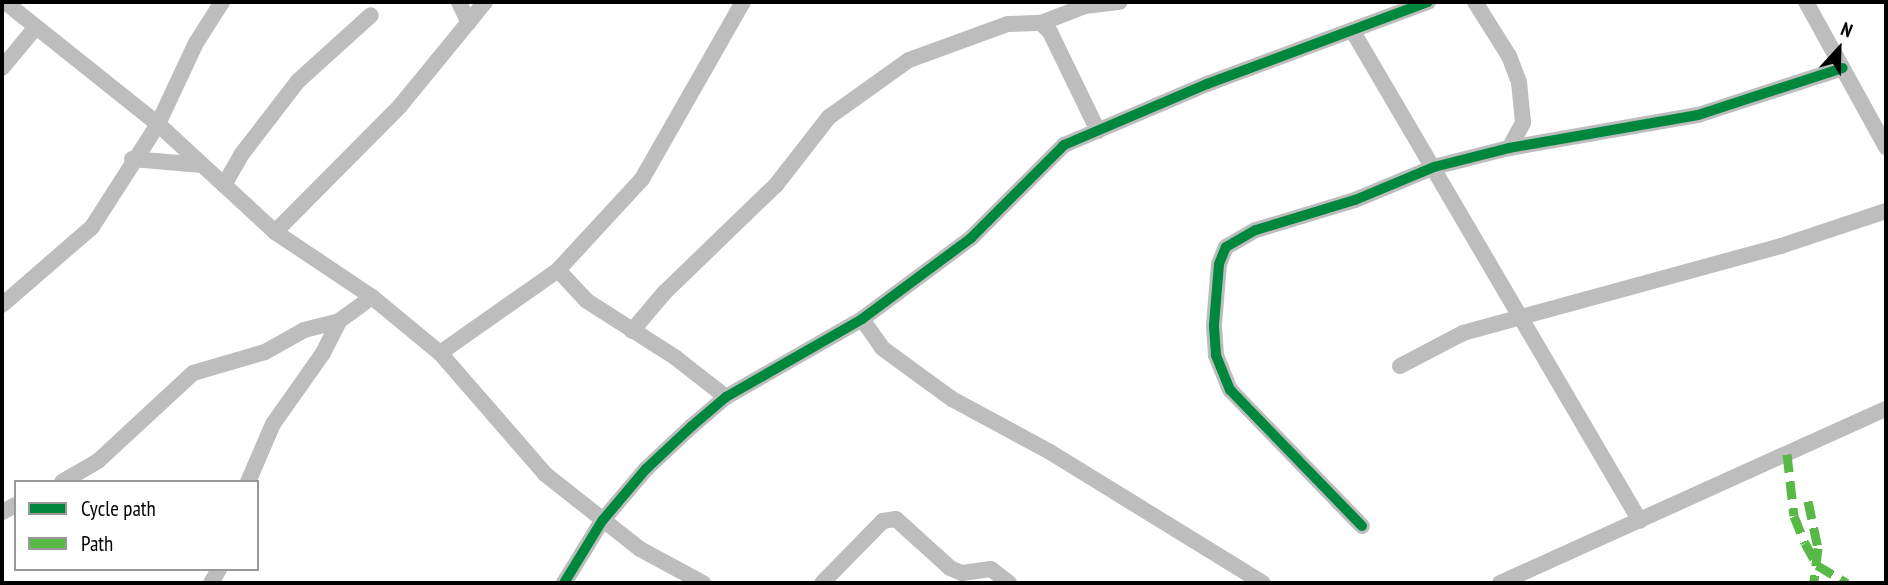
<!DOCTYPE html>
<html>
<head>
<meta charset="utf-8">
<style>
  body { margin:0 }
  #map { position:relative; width:1888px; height:585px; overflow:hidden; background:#fff; font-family:"PT Sans Narrow",sans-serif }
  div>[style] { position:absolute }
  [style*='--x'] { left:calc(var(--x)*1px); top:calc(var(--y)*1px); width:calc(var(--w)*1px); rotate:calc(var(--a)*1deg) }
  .minor>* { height:16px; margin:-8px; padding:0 8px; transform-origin:8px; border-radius:8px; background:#bdbdbd }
  .quiet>* { height:9px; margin-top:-4.5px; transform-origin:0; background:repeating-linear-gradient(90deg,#58b947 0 18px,transparent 0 27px) }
  .cycleway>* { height:10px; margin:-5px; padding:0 5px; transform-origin:5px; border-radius:5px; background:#00873e }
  span { translate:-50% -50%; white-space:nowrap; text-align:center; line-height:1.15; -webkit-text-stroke:5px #fff; paint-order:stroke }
  .frame { position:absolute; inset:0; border:4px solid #000; pointer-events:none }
  .legend { position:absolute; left:14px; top:480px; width:245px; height:91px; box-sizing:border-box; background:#fff; border:2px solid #999; margin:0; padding:9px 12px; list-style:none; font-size:21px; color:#000 }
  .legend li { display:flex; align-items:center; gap:14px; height:35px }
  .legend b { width:35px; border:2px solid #999 }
  .north { position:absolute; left:1804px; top:14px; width:70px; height:70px; -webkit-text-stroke:5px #fff; paint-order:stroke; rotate:22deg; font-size:19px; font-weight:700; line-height:28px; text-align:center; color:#000 }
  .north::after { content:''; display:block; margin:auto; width:24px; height:32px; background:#000; clip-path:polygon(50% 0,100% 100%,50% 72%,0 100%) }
</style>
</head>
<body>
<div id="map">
  <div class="minor">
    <i style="--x:5;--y:2;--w:196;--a:38.6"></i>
    <i style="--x:158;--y:124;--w:159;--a:42.7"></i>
    <i style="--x:275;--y:232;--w:117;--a:33.8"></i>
    <i style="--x:372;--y:297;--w:88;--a:39.5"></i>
    <i style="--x:440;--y:353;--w:160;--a:49"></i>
    <i style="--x:545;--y:474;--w:121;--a:38.3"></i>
    <i style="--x:640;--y:549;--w:72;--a:28.4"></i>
    <i style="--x:459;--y:2;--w:23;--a:65"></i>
    <i style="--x:1475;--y:2;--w:64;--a:57.8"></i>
    <i style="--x:1509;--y:56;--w:28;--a:69"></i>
    <i style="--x:1519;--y:82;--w:41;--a:84.4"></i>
    <i style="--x:1523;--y:123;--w:29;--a:119"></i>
    <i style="--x:1806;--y:2;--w:166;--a:61.1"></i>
    <i style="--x:1041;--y:23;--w:47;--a:-21.1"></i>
    <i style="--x:1085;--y:6;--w:35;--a:-7"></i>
    <i style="--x:1352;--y:30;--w:569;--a:59.61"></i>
    <i style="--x:2;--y:68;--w:53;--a:-50.3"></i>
    <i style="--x:132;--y:159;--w:70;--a:4.9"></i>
    <i style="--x:224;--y:185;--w:34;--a:-60"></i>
    <i style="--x:241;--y:155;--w:93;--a:-52.4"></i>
    <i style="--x:298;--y:81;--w:98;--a:-42.1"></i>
    <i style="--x:275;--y:232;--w:177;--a:-45.2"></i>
    <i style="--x:400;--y:106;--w:134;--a:-50.7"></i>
    <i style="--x:558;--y:270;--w:42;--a:46.9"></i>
    <i style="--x:587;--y:301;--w:106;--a:32.6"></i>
    <i style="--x:676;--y:358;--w:63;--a:38"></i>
    <i style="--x:2;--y:305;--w:119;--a:-40.9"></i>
    <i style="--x:92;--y:227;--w:122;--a:-57.3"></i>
    <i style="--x:158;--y:124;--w:89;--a:-64.9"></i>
    <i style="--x:196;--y:43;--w:49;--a:-57.6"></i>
    <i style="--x:862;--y:319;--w:35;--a:55"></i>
    <i style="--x:882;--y:348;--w:87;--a:36.1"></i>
    <i style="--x:952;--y:399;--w:111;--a:28.4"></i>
    <i style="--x:1050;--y:452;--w:250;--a:31.6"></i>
    <i style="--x:632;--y:331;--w:50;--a:-49.9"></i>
    <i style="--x:664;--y:293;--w:156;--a:-44"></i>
    <i style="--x:776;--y:185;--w:86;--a:-52.1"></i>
    <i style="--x:829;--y:117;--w:98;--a:-35.5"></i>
    <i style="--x:909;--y:60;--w:105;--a:-20"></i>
    <i style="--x:1008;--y:24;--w:33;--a:-2"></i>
    <i style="--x:1041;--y:23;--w:13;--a:45"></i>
    <i style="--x:1050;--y:32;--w:110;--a:64.1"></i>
    <i style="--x:440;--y:353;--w:144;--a:-35.1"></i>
    <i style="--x:558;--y:270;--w:124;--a:-47.3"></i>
    <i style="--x:642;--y:179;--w:204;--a:-60.3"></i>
    <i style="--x:1400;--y:366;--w:71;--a:-27.6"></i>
    <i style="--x:1463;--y:333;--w:330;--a:-15.3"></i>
    <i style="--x:1781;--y:246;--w:111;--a:-18.4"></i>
    <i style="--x:62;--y:482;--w:42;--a:-30.3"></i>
    <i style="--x:98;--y:461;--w:129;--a:-42.8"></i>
    <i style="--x:193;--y:373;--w:75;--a:-16.3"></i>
    <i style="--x:265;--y:352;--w:45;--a:-29.4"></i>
    <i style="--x:304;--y:330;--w:36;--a:-14"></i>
    <i style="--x:339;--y:321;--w:41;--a:-36"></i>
    <i style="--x:248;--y:482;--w:63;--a:-66.7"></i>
    <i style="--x:273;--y:424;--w:87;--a:-54.8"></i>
    <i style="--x:323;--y:353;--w:36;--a:-63"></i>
    <i style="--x:2;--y:512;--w:16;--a:-27"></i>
    <i style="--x:1362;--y:526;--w:190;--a:-134.1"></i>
    <i style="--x:1230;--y:390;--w:38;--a:-112"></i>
    <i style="--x:1216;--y:355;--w:30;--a:-94"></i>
    <i style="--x:1214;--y:325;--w:61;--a:-85.3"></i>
    <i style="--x:1219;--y:264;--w:18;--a:-68"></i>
    <i style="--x:1226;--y:247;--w:34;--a:-30"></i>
    <i style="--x:1256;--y:230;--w:103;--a:-16.9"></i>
    <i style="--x:1355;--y:200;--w:86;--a:-22.7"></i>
    <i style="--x:1434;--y:167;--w:77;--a:-14.2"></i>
    <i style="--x:1509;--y:148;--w:192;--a:-9.9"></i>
    <i style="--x:1698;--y:115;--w:152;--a:-18"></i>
    <i style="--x:211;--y:583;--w:16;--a:-60"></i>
    <i style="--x:564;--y:583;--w:73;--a:-58.5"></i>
    <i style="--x:602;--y:521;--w:68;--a:-49.8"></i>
    <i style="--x:646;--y:469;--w:63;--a:-43.1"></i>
    <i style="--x:692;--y:426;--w:45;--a:-40.5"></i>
    <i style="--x:726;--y:397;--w:157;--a:-29.8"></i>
    <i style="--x:862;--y:319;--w:136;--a:-36.6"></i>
    <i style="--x:971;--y:238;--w:132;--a:-45"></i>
    <i style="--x:1064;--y:145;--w:155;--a:-23.1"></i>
    <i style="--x:1207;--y:84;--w:236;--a:-20.4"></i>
    <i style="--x:822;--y:583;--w:87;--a:-45.5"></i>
    <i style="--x:883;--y:521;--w:13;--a:-9"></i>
    <i style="--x:896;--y:519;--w:73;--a:42.2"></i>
    <i style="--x:950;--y:568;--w:13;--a:23"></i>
    <i style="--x:962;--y:573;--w:29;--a:-8"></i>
    <i style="--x:991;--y:569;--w:23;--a:38"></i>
    <i style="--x:1500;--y:583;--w:423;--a:-24.3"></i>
  </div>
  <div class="quiet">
    <i style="--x:1787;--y:454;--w:62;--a:83.6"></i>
    <i style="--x:1794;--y:516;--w:29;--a:68"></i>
    <i style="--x:1805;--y:543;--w:25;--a:61"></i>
    <i style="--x:1817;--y:565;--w:35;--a:31"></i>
    <i style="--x:1808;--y:501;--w:48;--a:78"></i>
    <i style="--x:1818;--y:548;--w:35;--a:97"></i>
  </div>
  <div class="cycleway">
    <i style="--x:1362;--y:526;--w:190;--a:-134.1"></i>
    <i style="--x:1230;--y:390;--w:38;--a:-112"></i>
    <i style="--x:1216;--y:355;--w:30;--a:-94"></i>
    <i style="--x:1214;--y:325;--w:61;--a:-85.3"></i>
    <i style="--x:1219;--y:264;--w:18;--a:-68"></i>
    <i style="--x:1226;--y:247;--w:34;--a:-30"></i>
    <i style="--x:1256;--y:230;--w:103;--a:-16.9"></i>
    <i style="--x:1355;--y:200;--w:86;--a:-22.7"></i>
    <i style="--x:1434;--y:167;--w:77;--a:-14.2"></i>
    <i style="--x:1509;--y:148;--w:192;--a:-9.9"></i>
    <i style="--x:1698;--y:115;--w:152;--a:-18"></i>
    <i style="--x:564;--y:583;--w:73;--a:-58.5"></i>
    <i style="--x:602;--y:521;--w:68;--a:-49.8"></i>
    <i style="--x:646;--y:469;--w:63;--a:-43.1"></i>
    <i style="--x:692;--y:426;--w:45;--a:-40.5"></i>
    <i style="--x:726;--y:397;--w:157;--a:-29.8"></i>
    <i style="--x:862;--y:319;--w:136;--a:-36.6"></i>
    <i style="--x:971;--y:238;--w:132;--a:-45"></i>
    <i style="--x:1064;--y:145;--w:155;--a:-23.1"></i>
    <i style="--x:1207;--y:84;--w:236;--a:-20.4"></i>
  </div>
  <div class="frame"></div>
  <ul class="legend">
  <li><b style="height:9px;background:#00873e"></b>Cycle path</li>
  <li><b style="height:9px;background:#58b947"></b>Path</li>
  </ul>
  <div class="north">N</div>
</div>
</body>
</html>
